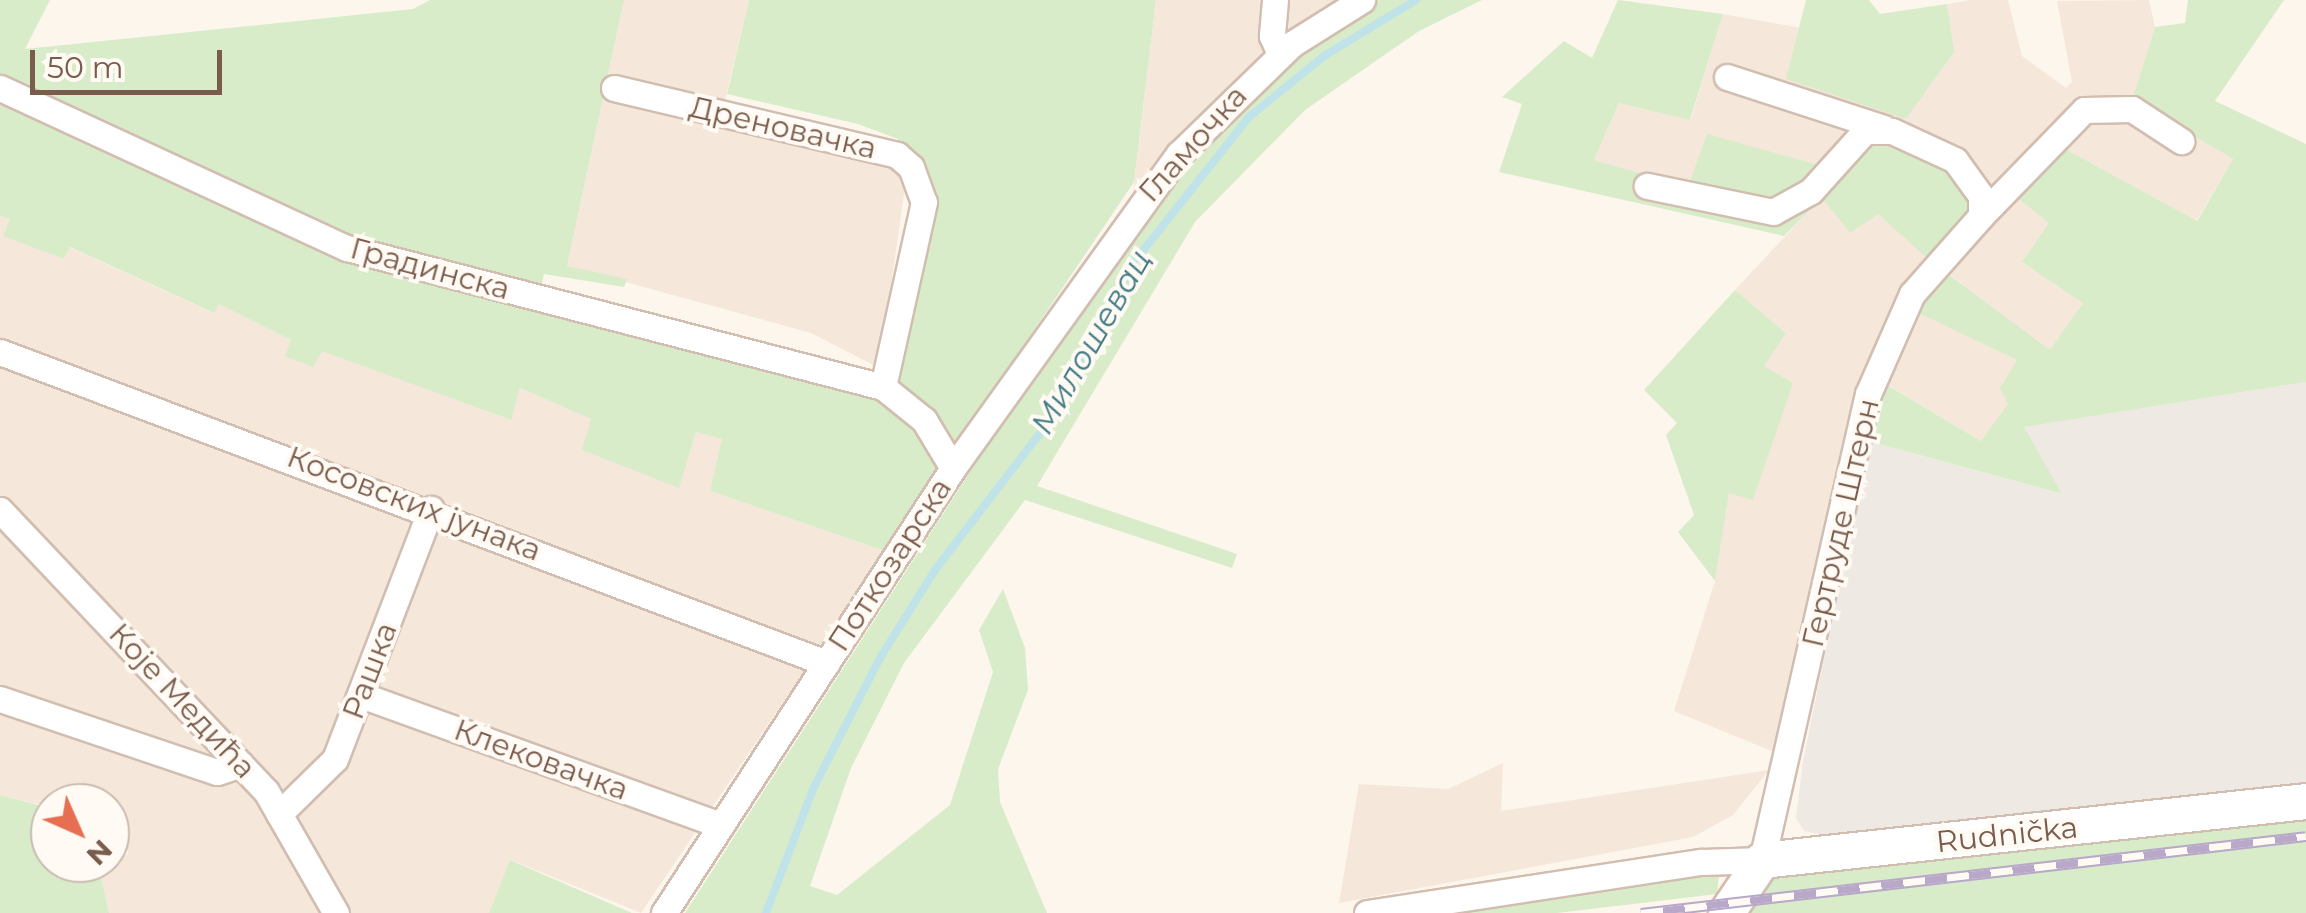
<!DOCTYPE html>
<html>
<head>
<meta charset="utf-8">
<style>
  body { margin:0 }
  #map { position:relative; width:2306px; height:913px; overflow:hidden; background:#fdf6ec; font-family:Montserrat,sans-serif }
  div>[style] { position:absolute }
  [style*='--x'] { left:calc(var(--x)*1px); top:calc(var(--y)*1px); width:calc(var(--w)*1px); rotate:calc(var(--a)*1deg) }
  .residential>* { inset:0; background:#f5e8da }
  .industrial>* { inset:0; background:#efe9e4 }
  .green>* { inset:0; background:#d8ecc9 }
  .stream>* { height:8px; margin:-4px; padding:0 4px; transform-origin:4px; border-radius:4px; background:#bfe3e8 }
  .roads { filter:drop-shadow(2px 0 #d1beb0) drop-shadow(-2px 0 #d1beb0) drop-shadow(0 2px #d1beb0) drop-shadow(0 -2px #d1beb0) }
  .street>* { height:25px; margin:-12.5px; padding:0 12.5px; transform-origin:12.5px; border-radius:12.5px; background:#fff }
  .secondary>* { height:35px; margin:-17.5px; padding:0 17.5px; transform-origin:17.5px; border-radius:17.5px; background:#fff }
  .rail>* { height:11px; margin-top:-5.5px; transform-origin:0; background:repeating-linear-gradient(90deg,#fffaf3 0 22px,#b9a8c9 0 44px); box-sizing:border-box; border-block:2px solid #b9a8c9 }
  span { translate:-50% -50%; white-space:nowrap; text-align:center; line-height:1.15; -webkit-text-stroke:8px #fffaf3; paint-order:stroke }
  .street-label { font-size:30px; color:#7a5c4d }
  .water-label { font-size:32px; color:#437c86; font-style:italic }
  .north { position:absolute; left:30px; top:783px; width:100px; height:100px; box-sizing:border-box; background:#fffaf3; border:2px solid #cabbb1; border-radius:50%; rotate:135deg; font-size:28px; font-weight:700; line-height:40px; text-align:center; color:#7a5c4d }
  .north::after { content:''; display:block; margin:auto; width:35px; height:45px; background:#e76f51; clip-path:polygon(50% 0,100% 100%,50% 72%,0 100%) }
  .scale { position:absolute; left:30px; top:50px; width:192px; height:45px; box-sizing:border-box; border:5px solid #7a5c4d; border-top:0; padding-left:12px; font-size:30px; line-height:35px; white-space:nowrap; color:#7a5c4d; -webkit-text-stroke:8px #fffaf3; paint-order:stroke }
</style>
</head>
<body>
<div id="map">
  <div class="residential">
    <i style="clip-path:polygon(624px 0,749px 0,723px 108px,847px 133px,907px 174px,879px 368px,811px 333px,567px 266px)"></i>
    <i style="clip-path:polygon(1156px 0,1380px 0,1309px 41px,1129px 226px)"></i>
    <i style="clip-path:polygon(1971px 0,2008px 0,2022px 56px,2066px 88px,2072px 82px,2057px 1px,2149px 0,2155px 27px,2132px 100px,2233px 159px,2196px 221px,2060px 146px,2049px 223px,2023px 263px,2084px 302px,2050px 351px,1944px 270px,2017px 360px,2009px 404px,1981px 441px,1880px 380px,1774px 752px,1674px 711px,1715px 581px,1729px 492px,1753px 499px,1763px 366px,1786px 333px,1735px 290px,1822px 197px,1837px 170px,1688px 188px,1594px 160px,1619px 103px,1691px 119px,1723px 14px,1801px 28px,1787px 79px,1953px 52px,1947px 4px)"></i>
    <i style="clip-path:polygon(0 216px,10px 219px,4px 235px,64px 259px,69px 247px,213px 313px,219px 303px,291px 340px,313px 366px,322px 350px,510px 420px,520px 388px,591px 419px,583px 449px,679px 487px,696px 432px,723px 439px,710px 491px,885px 551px,641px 913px,511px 860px,489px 913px,109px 913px,98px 863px,128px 854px,120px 826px,110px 823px,110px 803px,50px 807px,0 795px)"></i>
    <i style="clip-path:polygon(1503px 763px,1501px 811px,1769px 770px,1733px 815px,1693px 837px,1339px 903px,1359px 784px,1448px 789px)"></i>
  </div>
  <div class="industrial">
    <i style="clip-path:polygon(2306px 382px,2306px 786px,1844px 839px,1804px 831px,1796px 818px,1803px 761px,1868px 441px,2061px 494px,2023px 427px)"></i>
  </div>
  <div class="green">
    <i style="clip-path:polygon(0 0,50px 0,25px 49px,413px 9px,430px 0,624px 0,567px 266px,627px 279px,624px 287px,544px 274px,537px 308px,872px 390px,919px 164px,898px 139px,858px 124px,727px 94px,749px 0,1156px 0,1134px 182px,885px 551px,710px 491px,722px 439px,696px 432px,679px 488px,582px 450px,591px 419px,520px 388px,511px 420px,322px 351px,313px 367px,285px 356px,291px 340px,219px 304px,214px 313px,70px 247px,64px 259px,3px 236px,10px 219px,0 216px)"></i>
    <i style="clip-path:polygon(1380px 0,1482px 0,1419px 31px,1305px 110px,1195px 222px,1037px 486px,1237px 554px,1232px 568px,1025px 500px,904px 663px,851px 768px,810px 886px,837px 895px,950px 805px,993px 672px,979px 630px,1003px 589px,1025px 648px,1028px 690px,998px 769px,1000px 802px,1047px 913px,685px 913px,1129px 226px,1219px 118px,1309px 41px)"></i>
    <i style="clip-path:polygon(1618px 0,1723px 14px,1690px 120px,1619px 103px,1594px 160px,1688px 187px,1707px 134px,1836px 170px,1878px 138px,1951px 168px,1968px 195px,1969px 220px,1929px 260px,1878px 214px,1850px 233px,1822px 198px,1784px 236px,1499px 172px,1522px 104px,1502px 97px,1564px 41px,1592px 58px)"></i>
    <i style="clip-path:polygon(1806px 0,1869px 0,1880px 14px,1947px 4px,1954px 52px,1906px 119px,1786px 79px)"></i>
    <i style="clip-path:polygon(2188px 0,2284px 0,2215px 101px,2306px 144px,2306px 382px,2024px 427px,2062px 494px,1868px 441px,1879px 380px,1981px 441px,2008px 404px,2000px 388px,2017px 360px,1917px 312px,1943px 270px,2050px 350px,2083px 303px,2022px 262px,2049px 223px,2015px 196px,2060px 146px,2197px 221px,2233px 159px,2132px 100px,2155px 27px,2185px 23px)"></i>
    <i style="clip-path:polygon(1735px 290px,1786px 333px,1764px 366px,1793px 383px,1753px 500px,1729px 493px,1715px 581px,1678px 532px,1694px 515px,1666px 435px,1677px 423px,1644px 390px)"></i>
    <i style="clip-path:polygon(0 795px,50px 808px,50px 863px,98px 863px,109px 913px,0 913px)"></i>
    <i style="clip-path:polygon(2306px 811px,2306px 913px,1740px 913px,1757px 878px)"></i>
    <i style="clip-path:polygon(510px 860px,632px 913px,489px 913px)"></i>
    <i style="clip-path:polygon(1720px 866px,1717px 894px,1557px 913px,1443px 913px)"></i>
  </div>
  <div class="stream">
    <i style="--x:766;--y:913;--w:133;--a:-69.2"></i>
    <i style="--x:813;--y:789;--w:147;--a:-62.9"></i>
    <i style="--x:880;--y:658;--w:104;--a:-58"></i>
    <i style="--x:935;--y:570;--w:185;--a:-52.5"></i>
    <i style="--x:1048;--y:423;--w:183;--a:-61.9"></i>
    <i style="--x:1134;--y:262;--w:185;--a:-51.6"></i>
    <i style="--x:1249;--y:117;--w:97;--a:-39.1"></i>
    <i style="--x:1324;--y:56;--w:108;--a:-31.3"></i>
  </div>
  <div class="roads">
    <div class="street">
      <i style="--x:1275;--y:0;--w:36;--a:95"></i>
      <i style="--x:1272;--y:36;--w:20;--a:66"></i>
      <i style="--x:1727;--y:77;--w:165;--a:18"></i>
      <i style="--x:0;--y:88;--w:382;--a:24.8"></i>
      <i style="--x:347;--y:248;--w:554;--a:14.54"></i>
      <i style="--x:614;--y:88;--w:291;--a:13.3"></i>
      <i style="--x:897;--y:155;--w:18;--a:41"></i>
      <i style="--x:911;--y:167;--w:37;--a:70"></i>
      <i style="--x:924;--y:202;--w:189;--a:102.5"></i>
      <i style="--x:883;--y:387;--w:53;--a:38.8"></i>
      <i style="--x:924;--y:420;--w:56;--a:58.9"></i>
      <i style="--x:953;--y:468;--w:531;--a:123"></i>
      <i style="--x:1981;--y:216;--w:148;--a:-45.8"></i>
      <i style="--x:2084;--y:110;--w:48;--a:-1.2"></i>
      <i style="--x:2132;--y:109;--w:59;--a:33.1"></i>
      <i style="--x:0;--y:352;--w:883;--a:20.63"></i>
      <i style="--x:953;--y:468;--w:387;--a:-54.3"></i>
      <i style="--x:1179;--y:154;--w:158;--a:-44.2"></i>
      <i style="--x:1292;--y:44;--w:83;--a:-32.2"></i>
      <i style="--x:0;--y:510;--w:387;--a:46.6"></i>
      <i style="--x:266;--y:791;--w:141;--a:60.2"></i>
      <i style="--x:361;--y:695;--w:383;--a:19.9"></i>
      <i style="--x:0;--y:699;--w:229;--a:18.6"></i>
      <i style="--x:217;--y:772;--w:25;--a:-18"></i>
      <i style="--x:279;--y:814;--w:78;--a:-44.5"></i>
      <i style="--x:335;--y:759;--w:268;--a:-69"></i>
      <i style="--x:1367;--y:913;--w:339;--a:-8.7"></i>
      <i style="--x:1702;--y:862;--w:60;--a:-1.9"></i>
      <i style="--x:1762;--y:860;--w:478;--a:-77.2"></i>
      <i style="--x:1868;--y:394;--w:109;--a:-66.3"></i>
      <i style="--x:1912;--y:294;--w:104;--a:-48.5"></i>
      <i style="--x:1981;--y:216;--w:20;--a:-90"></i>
      <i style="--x:1981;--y:196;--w:44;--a:-125.8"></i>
      <i style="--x:1955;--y:160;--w:69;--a:-155.3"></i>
      <i style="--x:1892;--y:131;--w:27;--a:180"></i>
      <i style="--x:1865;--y:131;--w:81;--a:132"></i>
      <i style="--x:1811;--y:191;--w:43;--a:151.1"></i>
      <i style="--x:1773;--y:212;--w:129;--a:-168.3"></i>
    </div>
    <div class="secondary">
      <i style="--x:1726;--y:913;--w:64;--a:-55.8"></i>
      <i style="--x:1762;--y:860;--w:547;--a:-6.19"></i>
    </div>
  </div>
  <div class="rail">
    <i style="--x:1641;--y:913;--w:669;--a:-6.6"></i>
  </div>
  <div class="street-label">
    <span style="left:783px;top:128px;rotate:13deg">Дреновачка</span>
    <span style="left:1193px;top:144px;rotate:-48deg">Гламочка</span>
    <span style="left:430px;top:269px;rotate:15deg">Градинска</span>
    <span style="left:414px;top:504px;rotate:21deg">Косовских јунака</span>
    <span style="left:1841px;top:523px;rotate:-77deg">Гертруде Штерн</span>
    <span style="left:890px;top:565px;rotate:-57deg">Поткозарска</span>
    <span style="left:370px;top:671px;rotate:-69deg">Рашка</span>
    <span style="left:182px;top:701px;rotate:47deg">Које Медића</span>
    <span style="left:541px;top:760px;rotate:20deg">Клековачка</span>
    <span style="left:2007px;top:835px;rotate:-6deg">Rudnička</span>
  </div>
  <div class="water-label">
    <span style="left:1091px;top:342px;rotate:-60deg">Милошевац</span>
  </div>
  <div class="north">N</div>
  <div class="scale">50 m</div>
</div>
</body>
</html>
